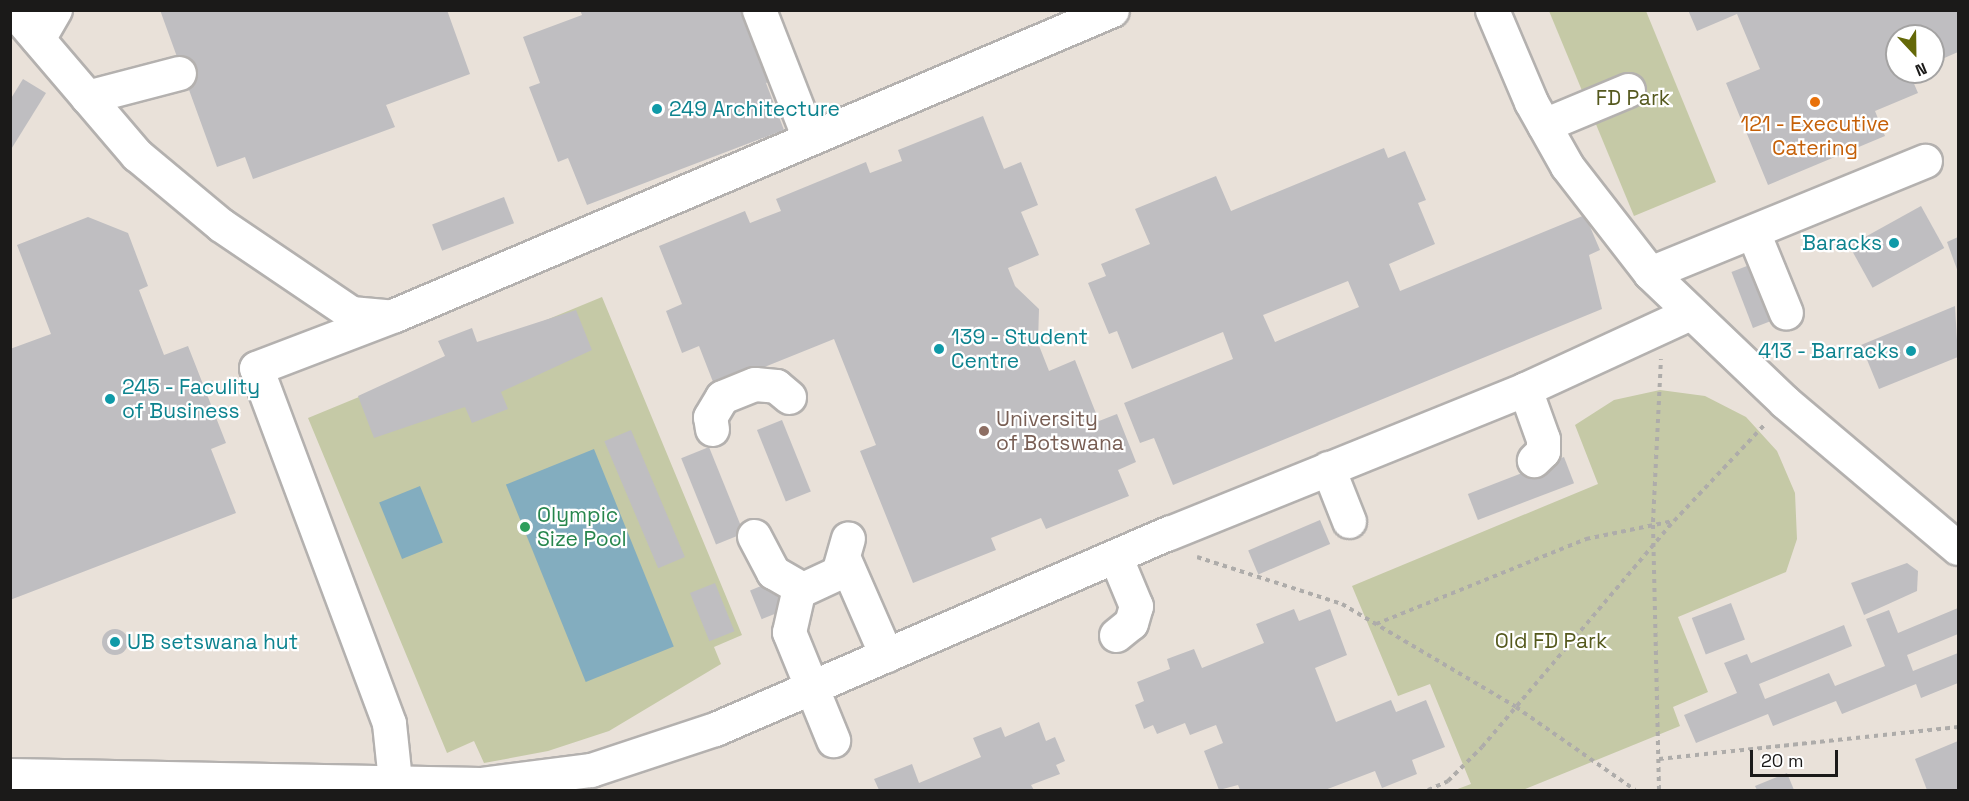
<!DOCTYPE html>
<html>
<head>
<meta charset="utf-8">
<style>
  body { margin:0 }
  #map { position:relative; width:1969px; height:801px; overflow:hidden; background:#f0edeb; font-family:"Space Grotesk",sans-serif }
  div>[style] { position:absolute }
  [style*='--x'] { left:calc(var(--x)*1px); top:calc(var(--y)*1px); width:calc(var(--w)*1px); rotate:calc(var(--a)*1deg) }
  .built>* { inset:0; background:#e9e1d9 }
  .green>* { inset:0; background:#c5c9a6 }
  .water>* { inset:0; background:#83adbf; transform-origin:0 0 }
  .building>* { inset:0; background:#bfbec1; transform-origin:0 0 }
  .round { border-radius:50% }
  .path>* { height:4px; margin-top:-2px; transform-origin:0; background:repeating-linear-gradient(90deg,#aeacaa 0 4.5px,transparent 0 9px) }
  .roads { filter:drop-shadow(2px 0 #b4b1af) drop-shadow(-2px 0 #b4b1af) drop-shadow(0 2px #b4b1af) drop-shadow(0 -2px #b4b1af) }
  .minor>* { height:33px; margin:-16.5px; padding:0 16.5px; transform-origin:16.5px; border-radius:16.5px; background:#fff }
  .dots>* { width:16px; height:16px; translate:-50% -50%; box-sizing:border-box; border:3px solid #fff; border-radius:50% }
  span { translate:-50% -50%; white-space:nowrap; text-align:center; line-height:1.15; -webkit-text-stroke:4.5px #fff; paint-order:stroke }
  .park-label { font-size:21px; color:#55591e }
  .culture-label { font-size:21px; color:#0d838f }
  .left { translate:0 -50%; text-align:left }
  .right { translate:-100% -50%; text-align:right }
  .food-label { font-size:21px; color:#c56008 }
  .education-label { font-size:21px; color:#785e54 }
  .leisure-label { font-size:21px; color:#27864d }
  .frame { position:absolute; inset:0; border:12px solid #1b1a19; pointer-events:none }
  .north { position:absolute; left:1885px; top:24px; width:60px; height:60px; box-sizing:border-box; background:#fff; border:2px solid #a4a3a3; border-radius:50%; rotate:158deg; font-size:16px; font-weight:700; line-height:24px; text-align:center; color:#1b1a19 }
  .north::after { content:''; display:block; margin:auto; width:21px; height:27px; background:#646808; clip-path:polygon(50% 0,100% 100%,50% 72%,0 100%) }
  .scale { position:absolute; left:1750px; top:750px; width:88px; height:27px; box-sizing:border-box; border:3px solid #1b1a19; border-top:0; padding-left:8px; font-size:18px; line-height:21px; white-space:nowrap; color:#1b1a19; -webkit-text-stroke:4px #fff; paint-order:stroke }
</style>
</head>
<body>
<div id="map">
  <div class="built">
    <i style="clip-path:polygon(evenodd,11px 11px,1958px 11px,1958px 790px,11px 790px,11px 11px,1897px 36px,1933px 36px,1933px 72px,1897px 72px,1897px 36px)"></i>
  </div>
  <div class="green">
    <i style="clip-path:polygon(1549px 11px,1646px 11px,1716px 182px,1634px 216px)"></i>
    <i style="clip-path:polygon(602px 297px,742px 635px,714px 647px,721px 664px,609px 731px,548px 751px,484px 763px,474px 741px,447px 753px,308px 418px)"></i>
    <i style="clip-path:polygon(1660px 390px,1705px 396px,1746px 417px,1777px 451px,1795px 493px,1797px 539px,1786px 572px,1678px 617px,1708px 692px,1673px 707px,1680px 726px,1523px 790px,1455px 790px,1471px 784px,1430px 684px,1398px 696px,1352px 586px,1598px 484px,1575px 425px,1614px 400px)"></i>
  </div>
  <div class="water">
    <i style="left:594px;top:449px;width:213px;height:95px;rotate:68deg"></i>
    <i style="left:420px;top:486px;width:61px;height:44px;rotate:68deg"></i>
  </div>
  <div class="building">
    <i style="clip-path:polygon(160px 10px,447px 10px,470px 74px,386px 105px,395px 127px,253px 179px,245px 157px,217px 167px)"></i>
    <i style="clip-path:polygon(580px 10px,746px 10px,775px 80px,766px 83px,784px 130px,587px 205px,568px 158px,558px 162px,529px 87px,540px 83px,523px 37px,582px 15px)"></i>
    <i style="clip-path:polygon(1688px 10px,1958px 10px,1958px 52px,1933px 63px,1933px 36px,1897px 36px,1897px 72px,1909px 72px,1918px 93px,1875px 111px,1885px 136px,1768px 185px,1726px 83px,1760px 69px,1737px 14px,1697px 31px)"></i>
    <i style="clip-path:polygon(23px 79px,46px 93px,10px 151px,10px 100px)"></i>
    <i style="clip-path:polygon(983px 116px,1004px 169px,1021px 162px,1038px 205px,1021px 212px,1039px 255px,1008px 268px,1015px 286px,1039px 309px,1038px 343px,1049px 371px,1075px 360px,1099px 421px,1117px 414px,1136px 462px,1118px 470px,1129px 496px,1046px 529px,1041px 518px,991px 538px,996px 550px,913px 583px,860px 451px,876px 445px,834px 339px,715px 387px,699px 346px,682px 353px,666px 311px,682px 304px,659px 246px,745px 211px,750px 223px,781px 211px,776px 199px,866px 162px,870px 173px,902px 161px,898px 150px)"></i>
    <i style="clip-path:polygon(evenodd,1384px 148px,1388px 158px,1405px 151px,1426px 200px,1418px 203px,1435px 244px,1389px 264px,1400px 291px,1585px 215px,1600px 250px,1589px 255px,1602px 309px,1173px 485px,1154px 438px,1140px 443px,1124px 403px,1233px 359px,1223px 332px,1132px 369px,1117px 331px,1109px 334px,1088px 283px,1106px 276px,1101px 264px,1150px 244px,1135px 209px,1216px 176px,1231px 211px,1384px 148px,1348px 281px,1359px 307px,1275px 342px,1263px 315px,1348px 281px)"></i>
    <i style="left:504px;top:197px;width:28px;height:77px;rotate:69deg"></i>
    <i style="left:1921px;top:206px;width:48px;height:82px;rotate:61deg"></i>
    <i style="clip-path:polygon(88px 217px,128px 233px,148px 286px,139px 290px,164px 355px,188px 346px,226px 443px,211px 449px,236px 513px,10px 600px,10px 349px,51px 334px,17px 245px)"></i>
    <i style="clip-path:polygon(1958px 237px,1958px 272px,1947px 242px)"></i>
    <i style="left:1752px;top:264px;width:60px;height:22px;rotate:69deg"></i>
    <i style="clip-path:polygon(1955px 306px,1958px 357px,1879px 389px,1861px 345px)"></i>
    <i style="clip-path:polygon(576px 310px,592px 350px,501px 392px,508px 409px,472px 423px,465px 407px,374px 438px,358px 396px,445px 356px,438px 341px,472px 328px,477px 342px)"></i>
    <i style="left:782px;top:420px;width:77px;height:27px;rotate:68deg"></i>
    <i style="left:631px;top:430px;width:138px;height:29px;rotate:67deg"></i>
    <i style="left:709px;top:447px;width:93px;height:30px;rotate:68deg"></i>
    <i style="left:1564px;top:457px;width:28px;height:103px;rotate:69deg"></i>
    <i style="left:1320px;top:520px;width:26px;height:78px;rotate:67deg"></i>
    <i style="clip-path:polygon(1907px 563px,1918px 571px,1917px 591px,1864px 615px,1851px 583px)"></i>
    <i style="left:776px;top:580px;width:31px;height:28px;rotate:68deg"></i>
    <i style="left:715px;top:583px;width:52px;height:27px;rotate:68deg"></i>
    <i style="left:1731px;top:603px;width:39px;height:42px;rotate:69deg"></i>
    <i style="clip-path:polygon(1958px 608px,1958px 634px,1907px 655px,1913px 671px,1958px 653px,1958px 683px,1921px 698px,1916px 684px,1842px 714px,1836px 701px,1773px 726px,1768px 714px,1696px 743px,1684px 715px,1737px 693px,1724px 663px,1747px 654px,1751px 663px,1844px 625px,1852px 646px,1759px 684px,1765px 699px,1829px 673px,1835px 686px,1885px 666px,1866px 619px,1889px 610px,1898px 633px)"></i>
    <i style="clip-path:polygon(1294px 609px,1299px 621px,1330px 609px,1347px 655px,1315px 668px,1336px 722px,1391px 700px,1396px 712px,1426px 700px,1445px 747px,1412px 760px,1417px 774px,1382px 788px,1375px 771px,1325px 790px,1240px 790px,1238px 785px,1219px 790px,1204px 751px,1223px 743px,1216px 725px,1190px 735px,1185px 723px,1157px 734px,1153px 725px,1144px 729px,1135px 705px,1144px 701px,1137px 682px,1170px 669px,1167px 659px,1194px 649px,1202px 668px,1264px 643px,1256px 624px)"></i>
    <i class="round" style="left:102px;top:629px;width:26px;height:26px"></i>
    <i style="clip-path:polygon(1039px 722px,1046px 741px,1055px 737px,1065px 761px,1056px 765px,1060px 774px,1031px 785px,1034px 790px,879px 790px,874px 779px,912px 764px,919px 783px,981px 757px,973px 738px,1001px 727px,1005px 737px)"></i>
    <i style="clip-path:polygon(1958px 741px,1958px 790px,1927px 790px,1915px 759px)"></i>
    <i style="clip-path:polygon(1787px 773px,1794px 790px,1757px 790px,1755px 786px)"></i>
  </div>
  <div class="path">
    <i style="--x:1197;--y:557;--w:152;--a:18"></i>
    <i style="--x:1342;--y:604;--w:202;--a:30.6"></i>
    <i style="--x:1516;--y:707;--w:145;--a:34.9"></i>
    <i style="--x:1376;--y:624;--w:227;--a:-22"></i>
    <i style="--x:1586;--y:539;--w:89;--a:-11.7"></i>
    <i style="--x:1659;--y:759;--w:301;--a:-6.1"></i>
    <i style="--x:1428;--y:790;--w:22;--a:-24"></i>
    <i style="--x:1448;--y:781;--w:48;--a:-45"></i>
    <i style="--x:1482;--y:747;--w:297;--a:-49.7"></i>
    <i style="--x:1674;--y:521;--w:132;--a:-46.8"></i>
    <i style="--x:1659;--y:790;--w:268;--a:-91.3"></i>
    <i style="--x:1653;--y:522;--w:163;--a:-87.2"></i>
  </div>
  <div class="roads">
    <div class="minor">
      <i style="--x:13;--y:10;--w:191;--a:49.5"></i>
      <i style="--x:137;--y:155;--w:109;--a:39.8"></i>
      <i style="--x:221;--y:225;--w:157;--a:34.1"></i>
      <i style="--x:351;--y:313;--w:36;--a:5"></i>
      <i style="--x:759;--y:10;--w:137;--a:68.7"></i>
      <i style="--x:1492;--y:10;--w:100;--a:67"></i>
      <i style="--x:1531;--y:102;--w:73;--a:60.6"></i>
      <i style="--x:1567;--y:166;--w:135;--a:52.2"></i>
      <i style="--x:1650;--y:273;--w:187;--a:43.7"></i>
      <i style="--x:1785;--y:402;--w:226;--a:40.2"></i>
      <i style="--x:38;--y:39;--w:34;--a:-60"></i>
      <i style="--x:87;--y:97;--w:95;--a:-14.6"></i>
      <i style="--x:1544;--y:125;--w:91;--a:-22.6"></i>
      <i style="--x:1753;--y:232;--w:87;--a:67.8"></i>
      <i style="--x:1650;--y:273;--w:297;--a:-22.2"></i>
      <i style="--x:1525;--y:389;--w:53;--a:70.2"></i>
      <i style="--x:1543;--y:439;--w:12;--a:90"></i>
      <i style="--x:1543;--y:451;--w:13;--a:135"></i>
      <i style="--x:712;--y:429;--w:12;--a:-99"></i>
      <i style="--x:710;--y:417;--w:23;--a:-59"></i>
      <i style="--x:722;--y:397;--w:35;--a:-22"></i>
      <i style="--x:755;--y:384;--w:21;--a:5"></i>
      <i style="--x:776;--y:386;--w:17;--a:40"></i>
      <i style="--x:1328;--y:468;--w:57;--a:68.4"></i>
      <i style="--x:754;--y:536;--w:41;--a:62.2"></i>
      <i style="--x:773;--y:572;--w:34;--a:30"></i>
      <i style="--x:803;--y:589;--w:38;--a:-25"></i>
      <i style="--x:838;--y:573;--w:36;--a:-74"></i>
      <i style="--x:845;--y:561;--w:103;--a:66.4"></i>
      <i style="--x:799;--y:588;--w:45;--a:102.8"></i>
      <i style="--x:789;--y:632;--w:117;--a:67.8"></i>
      <i style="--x:1116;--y:635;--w:19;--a:-39"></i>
      <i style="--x:1131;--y:623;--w:18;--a:-74"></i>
      <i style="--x:1136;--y:606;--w:52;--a:-112.6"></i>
      <i style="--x:10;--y:775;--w:470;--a:1.1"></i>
      <i style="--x:480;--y:784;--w:112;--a:-7.2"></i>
      <i style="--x:591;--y:770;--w:131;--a:-18.3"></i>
      <i style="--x:715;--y:729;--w:495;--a:-23.4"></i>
      <i style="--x:1169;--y:533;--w:384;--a:-22"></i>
      <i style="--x:1525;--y:389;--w:182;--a:-24.7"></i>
      <i style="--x:396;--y:790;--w:67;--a:-96"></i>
      <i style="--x:389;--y:723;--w:379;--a:-110.5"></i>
      <i style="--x:256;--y:368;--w:149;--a:-20.9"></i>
      <i style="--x:395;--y:315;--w:779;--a:-23.04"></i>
    </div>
  </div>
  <div class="dots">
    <i style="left:1815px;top:102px;background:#e8710a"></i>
    <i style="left:657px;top:109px;background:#0f9aa8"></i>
    <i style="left:1894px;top:243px;background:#0f9aa8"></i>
    <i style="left:939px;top:349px;background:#0f9aa8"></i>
    <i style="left:1911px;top:351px;background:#0f9aa8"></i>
    <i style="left:110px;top:399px;background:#0f9aa8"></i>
    <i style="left:984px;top:431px;background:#8d6e63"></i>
    <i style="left:525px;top:527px;background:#2e9e5b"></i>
    <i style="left:115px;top:642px;background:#0f9aa8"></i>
  </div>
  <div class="park-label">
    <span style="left:1633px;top:98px">FD Park</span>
    <span style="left:1551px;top:641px">Old FD Park</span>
  </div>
  <div class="culture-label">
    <span class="left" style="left:669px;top:109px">249 Architecture</span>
    <span class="right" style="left:1882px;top:243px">Baracks</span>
    <span class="left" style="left:951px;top:349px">139 - Student<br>Centre</span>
    <span class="right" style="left:1899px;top:351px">413 - Barracks</span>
    <span class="left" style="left:122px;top:399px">245 - Faculity<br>of Business</span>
    <span class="left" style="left:127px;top:642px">UB setswana hut</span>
  </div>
  <div class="food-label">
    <span style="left:1815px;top:136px">121 - Executive<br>Catering</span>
  </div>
  <div class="education-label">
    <span class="left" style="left:996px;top:431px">University<br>of Botswana</span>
  </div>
  <div class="leisure-label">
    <span class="left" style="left:537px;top:527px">Olympic<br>Size Pool</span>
  </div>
  <div class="frame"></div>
  <div class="north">N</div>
  <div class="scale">20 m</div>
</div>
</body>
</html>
